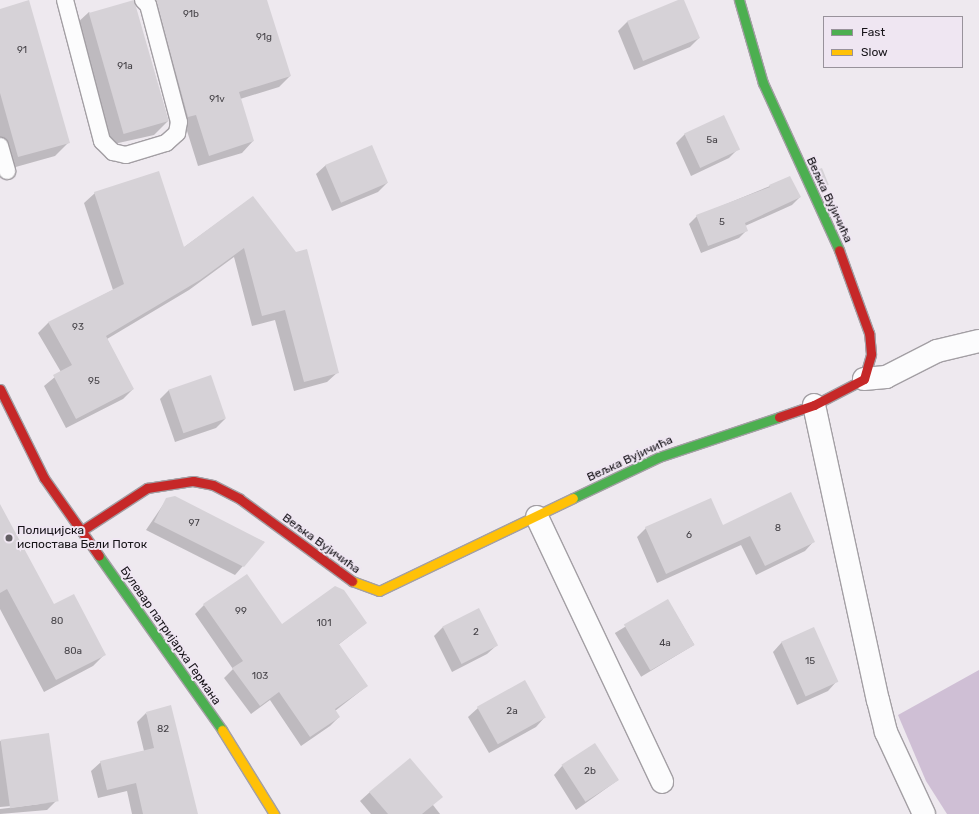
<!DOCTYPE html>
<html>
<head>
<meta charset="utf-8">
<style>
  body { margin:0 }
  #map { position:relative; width:979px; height:814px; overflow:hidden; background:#eee9ef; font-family:Rubik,sans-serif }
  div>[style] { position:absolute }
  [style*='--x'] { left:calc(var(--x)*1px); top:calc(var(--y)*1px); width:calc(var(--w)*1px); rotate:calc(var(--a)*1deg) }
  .forest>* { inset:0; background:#cfbfd5 }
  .shadow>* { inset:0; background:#0003; transform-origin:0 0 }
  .building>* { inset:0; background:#d6d2d7; transform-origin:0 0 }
  .roads { filter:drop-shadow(1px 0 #a39fa4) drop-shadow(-1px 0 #a39fa4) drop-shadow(0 1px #a39fa4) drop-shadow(0 -1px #a39fa4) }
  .lane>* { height:16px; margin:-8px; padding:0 8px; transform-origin:8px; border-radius:8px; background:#fcfcfd }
  .street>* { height:22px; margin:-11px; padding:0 11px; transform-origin:11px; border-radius:11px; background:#fcfcfd }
  .fast>* { height:9px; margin:-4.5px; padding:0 4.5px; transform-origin:4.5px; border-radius:4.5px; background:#4caf50 }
  .slow>* { height:9px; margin:-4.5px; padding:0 4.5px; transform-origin:4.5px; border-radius:4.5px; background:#ffc107 }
  .jam>* { height:9px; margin:-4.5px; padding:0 4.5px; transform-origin:4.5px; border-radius:4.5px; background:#c62828 }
  .dots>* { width:11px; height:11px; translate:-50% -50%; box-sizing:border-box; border:2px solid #efe6f2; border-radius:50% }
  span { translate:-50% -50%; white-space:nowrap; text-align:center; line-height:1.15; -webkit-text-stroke:4px #efe6f2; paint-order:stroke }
  .number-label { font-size:10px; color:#464348 }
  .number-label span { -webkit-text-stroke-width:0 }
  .street-label { font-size:12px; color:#161318 }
  .poi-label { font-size:12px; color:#161318 }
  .left { translate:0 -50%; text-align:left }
  .legend { position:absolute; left:823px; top:16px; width:140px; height:52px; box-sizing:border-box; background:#efe6f2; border:1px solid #98929b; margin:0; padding:5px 7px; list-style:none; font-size:12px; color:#161318 }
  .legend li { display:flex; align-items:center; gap:8px; height:20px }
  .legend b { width:20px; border:1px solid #98929b }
</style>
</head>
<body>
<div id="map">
  <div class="forest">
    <i style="clip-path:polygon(979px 670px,979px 814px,947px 814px,926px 781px,898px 715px)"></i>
  </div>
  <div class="shadow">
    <i style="clip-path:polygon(146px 0,266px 0,290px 76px,279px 87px,240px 99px,253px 141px,242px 153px,198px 166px)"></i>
    <i style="clip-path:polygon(683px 0,699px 38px,690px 47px,634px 70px,618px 31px,627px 22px)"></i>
    <i style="clip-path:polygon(0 10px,69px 142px,55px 156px,5px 170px,0 153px)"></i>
    <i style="clip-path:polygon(89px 12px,168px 121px,154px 135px,105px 146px,75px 25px)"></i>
    <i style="clip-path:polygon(685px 134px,738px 149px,729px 158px,691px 176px,676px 143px)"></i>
    <i style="clip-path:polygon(326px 165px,387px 183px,378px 192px,332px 211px,316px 174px)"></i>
    <i style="clip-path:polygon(770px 186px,800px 197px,792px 205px,745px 226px,747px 230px,739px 238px,701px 253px,689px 224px,697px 216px)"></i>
    <i style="clip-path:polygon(95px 193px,183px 248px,253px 197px,338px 372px,327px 382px,294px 391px,275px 320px,252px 326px,234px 257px,189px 290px,107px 339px,133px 389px,123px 399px,66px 428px,44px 386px,61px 372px,38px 333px,48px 323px,113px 290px,84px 203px)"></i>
    <i style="clip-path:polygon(169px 390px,225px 419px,216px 428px,175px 442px,160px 399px)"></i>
    <i style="clip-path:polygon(167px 499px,264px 542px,235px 575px,146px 530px)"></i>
    <i style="clip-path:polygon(0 506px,54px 606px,105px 654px,93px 666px,44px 692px,0 609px)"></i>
    <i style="clip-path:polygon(722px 526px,814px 541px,805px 551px,756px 575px,741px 545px,657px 583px,637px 537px,646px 528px)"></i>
    <i style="left:668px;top:601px;width:51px;height:62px;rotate:59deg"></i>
    <i style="clip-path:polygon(204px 605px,282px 625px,366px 623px,338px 645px,367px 686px,335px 711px,339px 717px,330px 726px,301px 746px,270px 700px,251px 714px,224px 678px,233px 669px,195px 614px)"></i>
    <i style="clip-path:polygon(443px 627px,497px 645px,487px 654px,452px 672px,434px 636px)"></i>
    <i style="clip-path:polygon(782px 642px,837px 681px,828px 691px,797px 705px,773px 652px)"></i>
    <i style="clip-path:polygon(478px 708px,545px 717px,536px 727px,489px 753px,468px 717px)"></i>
    <i style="clip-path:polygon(146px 713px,197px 814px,132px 814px,127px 791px,98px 798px,91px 771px,101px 762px,144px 751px,137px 722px)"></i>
    <i style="clip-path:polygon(48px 734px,57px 800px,47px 810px,0 814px,0 809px,48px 803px,0 807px,0 741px)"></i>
    <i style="clip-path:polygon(563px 765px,618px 780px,576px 810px,554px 775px)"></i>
    <i style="clip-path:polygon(370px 792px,433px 805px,440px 814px,371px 814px,360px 801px)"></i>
  </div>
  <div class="building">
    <i style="clip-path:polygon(29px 0,70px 143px,18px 157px,0 93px,0 9px)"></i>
    <i style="left:134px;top:0;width:126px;height:47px;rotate:74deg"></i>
    <i style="clip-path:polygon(156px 0,267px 0,291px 76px,239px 92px,254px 141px,209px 156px,196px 115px,188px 117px)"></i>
    <i style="clip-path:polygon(678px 0,684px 0,700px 38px,643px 61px,627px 21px)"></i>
    <i style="left:724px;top:115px;width:38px;height:44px;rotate:65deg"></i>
    <i style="left:372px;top:145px;width:41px;height:51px;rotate:67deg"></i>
    <i style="left:822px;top:168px;width:18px;height:5px;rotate:68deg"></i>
    <i style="clip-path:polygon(159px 171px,184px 247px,253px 196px,296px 252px,307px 249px,339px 373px,304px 382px,285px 310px,262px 316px,244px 248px,200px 280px,106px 336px,134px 389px,76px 419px,53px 375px,72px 365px,48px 322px,124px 284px,94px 192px)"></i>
    <i style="clip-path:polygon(790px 176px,801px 197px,745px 223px,748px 231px,708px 246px,696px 215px,770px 187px,769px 185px)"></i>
    <i style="left:211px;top:375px;width:46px;height:45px;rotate:71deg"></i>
    <i style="clip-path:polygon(791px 492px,815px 542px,765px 566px,750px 536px,666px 574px,645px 527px,711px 498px,723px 525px)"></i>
    <i style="clip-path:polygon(175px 496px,265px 542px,244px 567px,154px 522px,166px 498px)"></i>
    <i style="clip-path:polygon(0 504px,54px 604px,74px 594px,106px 655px,56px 680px,7px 589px,0 593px)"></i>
    <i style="clip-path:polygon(247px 574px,282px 624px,335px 586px,344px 590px,367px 623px,339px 644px,368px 686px,335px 709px,340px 717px,310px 737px,279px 692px,260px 706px,232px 668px,243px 661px,203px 604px)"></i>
    <i style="left:668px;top:599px;width:53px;height:51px;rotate:60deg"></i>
    <i style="left:479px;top:608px;width:42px;height:41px;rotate:63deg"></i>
    <i style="left:814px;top:627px;width:60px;height:36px;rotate:66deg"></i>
    <i style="left:525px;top:680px;width:43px;height:55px;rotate:61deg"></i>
    <i style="clip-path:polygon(171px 705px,198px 814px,143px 814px,136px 783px,107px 790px,100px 761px,154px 748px,146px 712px)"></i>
    <i style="left:49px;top:733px;width:69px;height:49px;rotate:82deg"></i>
    <i style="left:595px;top:743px;width:44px;height:40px;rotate:57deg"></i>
    <i style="clip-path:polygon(410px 758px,443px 797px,422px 814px,388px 814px,369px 792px)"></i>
  </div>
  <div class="roads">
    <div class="lane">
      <i style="--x:65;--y:0;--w:146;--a:75.3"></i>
      <i style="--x:102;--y:141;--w:16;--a:45"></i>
      <i style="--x:113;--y:152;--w:13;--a:13"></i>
      <i style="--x:126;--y:155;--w:42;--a:-16.7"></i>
      <i style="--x:166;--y:143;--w:15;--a:-42"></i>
      <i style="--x:177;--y:133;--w:11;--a:-80"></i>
      <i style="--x:179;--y:122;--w:121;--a:-104.8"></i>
      <i style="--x:148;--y:5;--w:7;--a:-135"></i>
      <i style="--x:0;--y:146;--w:26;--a:74"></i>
    </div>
    <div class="street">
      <i style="--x:864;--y:379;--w:22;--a:-5"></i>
      <i style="--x:886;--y:377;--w:57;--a:-27"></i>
      <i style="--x:937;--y:351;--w:43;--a:-13.4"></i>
      <i style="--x:814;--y:405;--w:302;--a:77.8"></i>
      <i style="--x:878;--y:700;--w:33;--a:76"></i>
      <i style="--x:886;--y:732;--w:90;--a:65.1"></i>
      <i style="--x:537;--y:517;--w:293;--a:64.7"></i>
    </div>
    <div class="fast">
      <i style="--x:739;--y:0;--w:86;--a:73.9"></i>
      <i style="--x:763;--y:83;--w:183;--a:65.5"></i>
      <i style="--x:573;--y:498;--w:95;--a:-25.5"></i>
      <i style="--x:659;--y:457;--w:126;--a:-18.4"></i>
      <i style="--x:99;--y:556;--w:213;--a:54.7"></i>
    </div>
    <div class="slow">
      <i style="--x:352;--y:581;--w:29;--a:20"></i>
      <i style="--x:379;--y:591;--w:215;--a:-25.6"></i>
      <i style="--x:222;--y:730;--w:99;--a:58.2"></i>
    </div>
    <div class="jam">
      <i style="--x:0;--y:389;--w:99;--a:63.7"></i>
      <i style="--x:44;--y:478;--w:95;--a:54.8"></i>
      <i style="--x:779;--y:417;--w:37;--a:-19"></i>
      <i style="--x:814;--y:405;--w:56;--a:-27.5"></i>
      <i style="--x:864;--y:379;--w:26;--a:-74"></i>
      <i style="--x:871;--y:354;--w:21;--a:-95"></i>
      <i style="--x:869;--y:333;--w:88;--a:-109.9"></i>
      <i style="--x:81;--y:531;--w:79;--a:-33.1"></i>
      <i style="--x:147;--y:488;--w:47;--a:-8.7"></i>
      <i style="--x:193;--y:481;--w:20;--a:11"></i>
      <i style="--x:213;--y:485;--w:30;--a:27"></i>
      <i style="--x:240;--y:499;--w:139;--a:36.2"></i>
    </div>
  </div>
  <div class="dots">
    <i style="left:9px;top:538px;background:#625e63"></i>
  </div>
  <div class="number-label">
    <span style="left:191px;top:15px">91b</span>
    <span style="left:264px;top:38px">91g</span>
    <span style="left:22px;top:51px">91</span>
    <span style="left:125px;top:67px">91a</span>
    <span style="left:217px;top:100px">91v</span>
    <span style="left:712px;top:141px">5a</span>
    <span style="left:722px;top:223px">5</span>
    <span style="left:78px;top:328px">93</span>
    <span style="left:94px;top:382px">95</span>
    <span style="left:194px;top:524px">97</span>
    <span style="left:778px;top:529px">8</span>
    <span style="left:689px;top:536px">6</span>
    <span style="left:241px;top:612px">99</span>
    <span style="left:57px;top:622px">80</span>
    <span style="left:324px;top:624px">101</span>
    <span style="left:476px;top:633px">2</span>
    <span style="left:665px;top:644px">4a</span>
    <span style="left:73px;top:652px">80a</span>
    <span style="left:810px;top:662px">15</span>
    <span style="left:260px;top:677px">103</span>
    <span style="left:512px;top:712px">2a</span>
    <span style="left:163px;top:730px">82</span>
    <span style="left:590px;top:772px">2b</span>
  </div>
  <div class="street-label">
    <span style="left:829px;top:200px;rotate:65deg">Вељка Вујичића</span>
    <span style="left:630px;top:459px;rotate:-25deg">Вељка Вујичића</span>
    <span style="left:321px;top:544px;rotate:36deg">Вељка Вујичића</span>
    <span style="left:170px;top:636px;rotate:55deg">Булевар патријарха Германа</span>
  </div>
  <div class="poi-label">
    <span class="left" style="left:17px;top:538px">Полицијска<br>испостава Бели Поток</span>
  </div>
  <ul class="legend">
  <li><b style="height:5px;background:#4caf50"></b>Fast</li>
  <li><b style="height:5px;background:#ffc107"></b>Slow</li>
  </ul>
</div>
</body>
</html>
